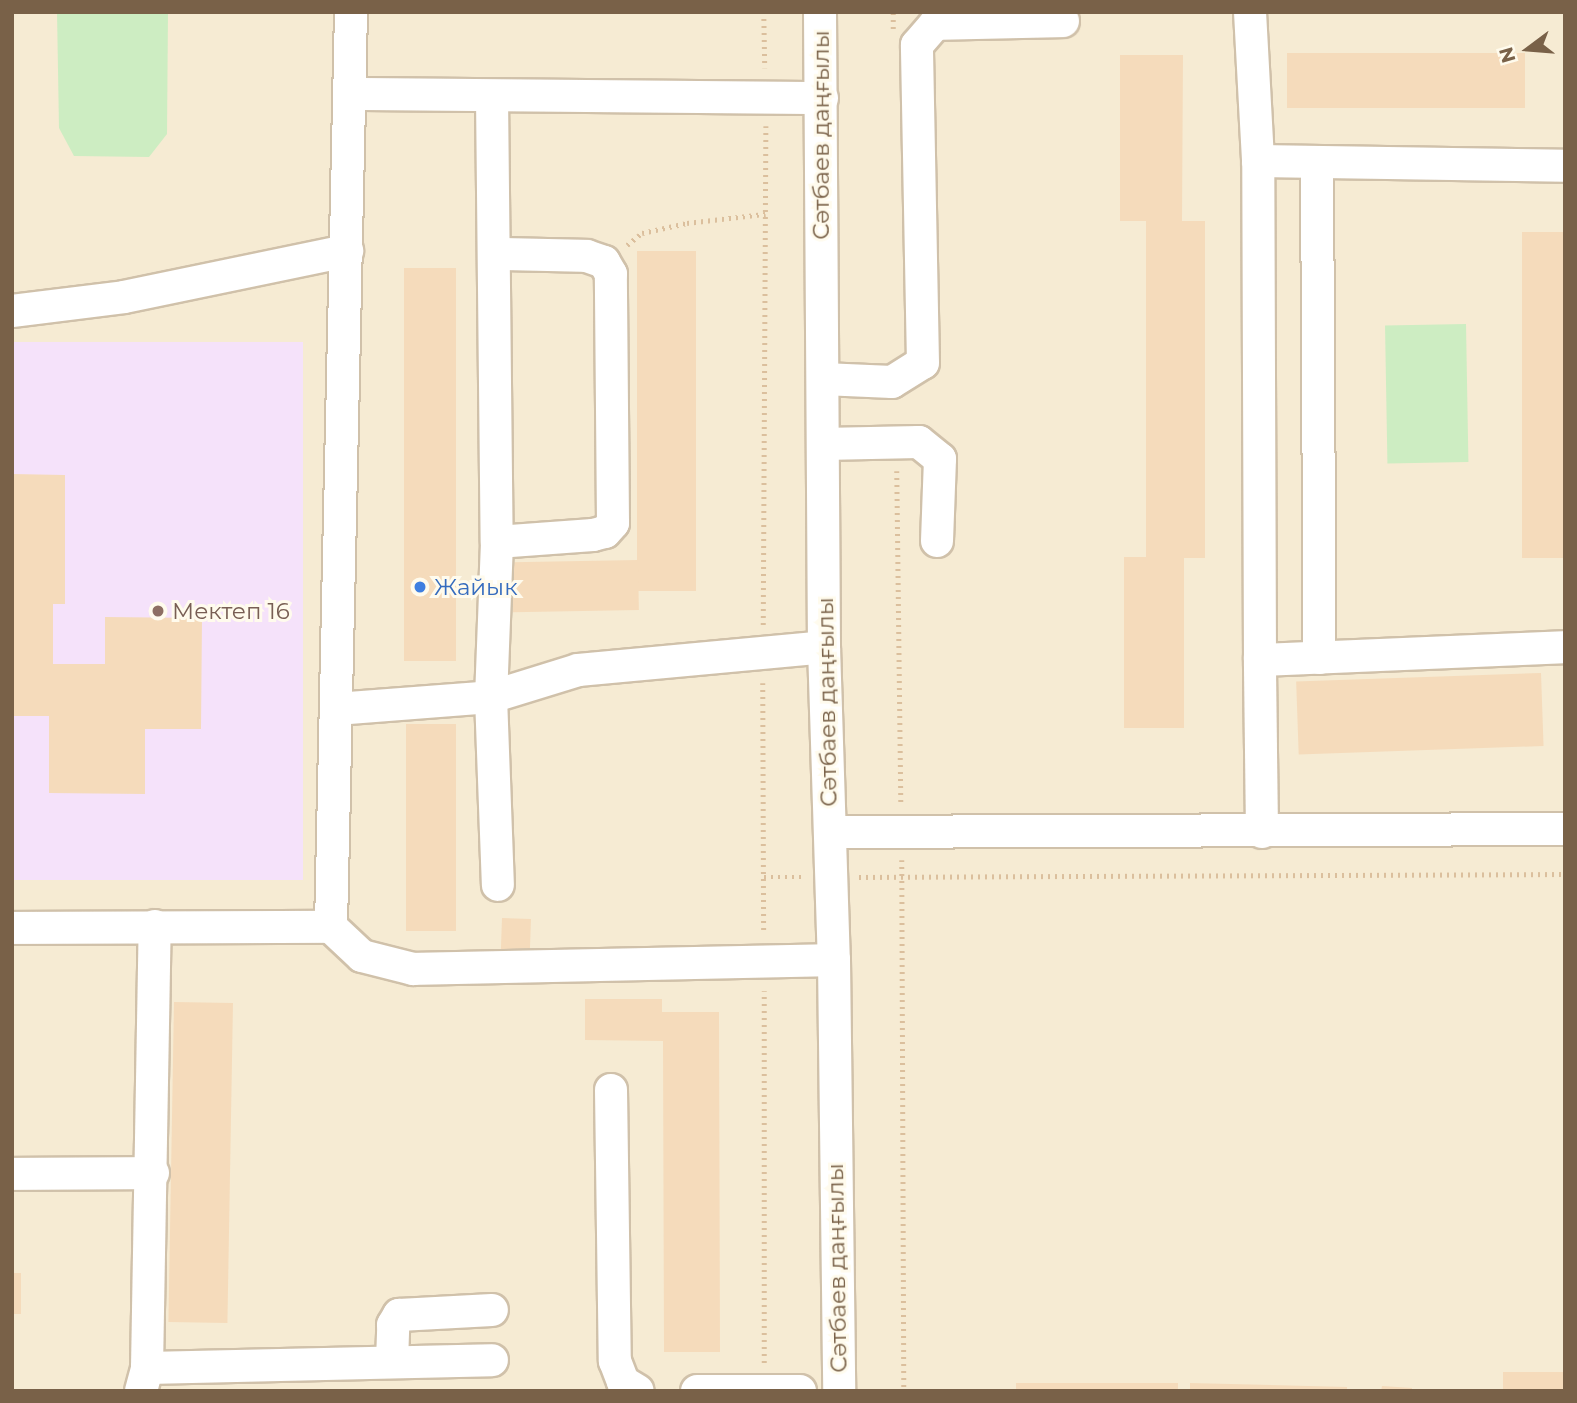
<!DOCTYPE html>
<html>
<head>
<meta charset="utf-8">
<style>
  body { margin:0 }
  #map { position:relative; width:1577px; height:1403px; overflow:hidden; background:#fef8e5; font-family:Montserrat,sans-serif }
  div>[style] { position:absolute }
  [style*='--x'] { left:calc(var(--x)*1px); top:calc(var(--y)*1px); width:calc(var(--w)*1px); rotate:calc(var(--a)*1deg) }
  .residential>* { inset:0; background:#f6ebd3; transform-origin:0 0 }
  .education>* { inset:0; background:#f5e2fa; transform-origin:0 0 }
  .green>* { inset:0; background:#cdedc2; transform-origin:0 0 }
  .building>* { inset:0; background:#f5dbbb; transform-origin:0 0 }
  .path>* { height:4.5px; margin-top:-2.25px; transform-origin:0; background:repeating-linear-gradient(90deg,#dbbf9d 0 2px,transparent 0 7px) }
  .roads { filter:drop-shadow(2px 0 #d0c1aa) drop-shadow(-2px 0 #d0c1aa) drop-shadow(0 2px #d0c1aa) drop-shadow(0 -2px #d0c1aa) }
  .minor>* { height:32px; margin:-16px; padding:0 16px; transform-origin:16px; border-radius:16px; background:#fff }
  .dots>* { width:19px; height:19px; translate:-50% -50%; box-sizing:border-box; border:4px solid #fffbed; border-radius:50% }
  span { translate:-50% -50%; white-space:nowrap; text-align:center; line-height:1.15; -webkit-text-stroke:6px #fffbed; paint-order:stroke }
  .street-label { font-size:23px; color:#796148 }
  .shop-label { font-size:23px; color:#366cbe }
  .left { translate:0 -50%; text-align:left }
  .education-label { font-size:23px; color:#785e54 }
  .frame { position:absolute; inset:0; border:14px solid #796148; pointer-events:none }
  .north { position:absolute; left:1493px; top:14px; width:70px; height:70px; -webkit-text-stroke:5px #fffbed; paint-order:stroke; rotate:254deg; font-size:19px; font-weight:700; line-height:28px; text-align:center; color:#796148 }
  .north::after { content:''; display:block; margin:auto; width:24px; height:32px; background:#796148; clip-path:polygon(50% 0,100% 100%,50% 72%,0 100%) }
</style>
</head>
<body>
<div id="map">
  <div class="residential">
    <i style="left:12px;top:12px;width:1553px;height:1379px"></i>
  </div>
  <div class="education">
    <i style="left:303px;top:342px;width:538px;height:291px;rotate:90deg"></i>
  </div>
  <div class="green">
    <i style="clip-path:polygon(57px 12px,168px 12px,167px 134px,149px 157px,74px 156px,59px 128px)"></i>
    <i style="left:1466px;top:324px;width:138px;height:81px;rotate:89deg"></i>
  </div>
  <div class="building">
    <i style="left:1525px;top:53px;width:55px;height:238px;rotate:90deg"></i>
    <i style="clip-path:polygon(1120px 55px,1183px 55px,1182px 221px,1205px 221px,1205px 558px,1184px 558px,1184px 728px,1124px 728px,1124px 557px,1146px 557px,1146px 221px,1120px 221px)"></i>
    <i style="left:1522px;top:232px;width:43px;height:326px"></i>
    <i style="left:637px;top:251px;width:59px;height:340px"></i>
    <i style="left:404px;top:268px;width:52px;height:393px"></i>
    <i style="clip-path:polygon(12px 474px,65px 475px,65px 604px,53px 604px,53px 664px,105px 664px,105px 617px,202px 618px,201px 729px,145px 729px,145px 794px,49px 793px,49px 716px,12px 716px)"></i>
    <i style="left:638px;top:560px;width:50px;height:126px;rotate:89deg"></i>
    <i style="left:1541px;top:673px;width:73px;height:245px;rotate:88deg"></i>
    <i style="left:406px;top:724px;width:50px;height:207px"></i>
    <i style="left:502px;top:918px;width:29px;height:35px;rotate:2deg"></i>
    <i style="clip-path:polygon(585px 999px,662px 999px,662px 1012px,719px 1012px,720px 1352px,664px 1352px,663px 1041px,585px 1040px)"></i>
    <i style="left:174px;top:1002px;width:59px;height:320px;rotate:1deg"></i>
    <i style="left:12px;top:1273px;width:9px;height:41px"></i>
    <i style="left:1503px;top:1372px;width:62px;height:19px"></i>
    <i style="left:1016px;top:1383px;width:162px;height:8px"></i>
    <i style="clip-path:polygon(1190px 1383px,1347px 1387px,1347px 1391px,1190px 1391px)"></i>
    <i style="clip-path:polygon(1382px 1386px,1412px 1388px,1412px 1391px,1381px 1391px)"></i>
  </div>
  <div class="path">
    <i style="--x:764;--y:12;--w:56;--a:89"></i>
    <i style="--x:893;--y:29;--w:17;--a:-90"></i>
    <i style="--x:627;--y:245;--w:19;--a:-39"></i>
    <i style="--x:642;--y:233;--w:46;--a:-12.5"></i>
    <i style="--x:687;--y:223;--w:79;--a:-6.6"></i>
    <i style="--x:897;--y:471;--w:331;--a:89.3"></i>
    <i style="--x:763;--y:625;--w:499;--a:-89.7"></i>
    <i style="--x:763;--y:683;--w:250;--a:89.8"></i>
    <i style="--x:902;--y:860;--w:531;--a:89.78"></i>
    <i style="--x:764;--y:877;--w:38;--a:0"></i>
    <i style="--x:859;--y:877;--w:706;--a:-0.24"></i>
    <i style="--x:764;--y:1363;--w:372;--a:-90"></i>
  </div>
  <div class="roads">
    <div class="minor">
      <i style="--x:820;--y:12;--w:635;--a:89.64"></i>
      <i style="--x:824;--y:647;--w:313;--a:88.2"></i>
      <i style="--x:834;--y:960;--w:431;--a:89.3"></i>
      <i style="--x:1250;--y:12;--w:149;--a:86.9"></i>
      <i style="--x:351;--y:94;--w:471;--a:0.5"></i>
      <i style="--x:492;--y:96;--w:446;--a:89.4"></i>
      <i style="--x:497;--y:542;--w:155;--a:92.2"></i>
      <i style="--x:491;--y:697;--w:188;--a:87.9"></i>
      <i style="--x:1317;--y:163;--w:495;--a:89.7"></i>
      <i style="--x:12;--y:311;--w:113;--a:-7.1"></i>
      <i style="--x:124;--y:297;--w:228;--a:-11.7"></i>
      <i style="--x:823;--y:379;--w:69;--a:2.5"></i>
      <i style="--x:892;--y:382;--w:36;--a:-32"></i>
      <i style="--x:923;--y:363;--w:318;--a:-91.1"></i>
      <i style="--x:917;--y:45;--w:28;--a:-49"></i>
      <i style="--x:935;--y:24;--w:128;--a:-1.3"></i>
      <i style="--x:823;--y:444;--w:96;--a:-1.2"></i>
      <i style="--x:919;--y:442;--w:27;--a:39"></i>
      <i style="--x:940;--y:459;--w:82;--a:92.1"></i>
      <i style="--x:497;--y:542;--w:96;--a:-4.2"></i>
      <i style="--x:593;--y:535;--w:12;--a:-14"></i>
      <i style="--x:605;--y:532;--w:12;--a:-48"></i>
      <i style="--x:613;--y:523;--w:249;--a:-90.5"></i>
      <i style="--x:611;--y:274;--w:14;--a:-120"></i>
      <i style="--x:604;--y:262;--w:18;--a:-161"></i>
      <i style="--x:587;--y:256;--w:90;--a:-178.7"></i>
      <i style="--x:1260;--y:660;--w:499;--a:-90.2"></i>
      <i style="--x:1258;--y:161;--w:307;--a:0.9"></i>
      <i style="--x:336;--y:709;--w:155;--a:-4.4"></i>
      <i style="--x:491;--y:697;--w:91;--a:-17.2"></i>
      <i style="--x:578;--y:670;--w:247;--a:-5.3"></i>
      <i style="--x:830;--y:832;--w:735;--a:-0.23"></i>
      <i style="--x:1262;--y:832;--w:172;--a:-90.7"></i>
      <i style="--x:1260;--y:660;--w:305;--a:-2.4"></i>
      <i style="--x:331;--y:927;--w:42;--a:43.1"></i>
      <i style="--x:362;--y:956;--w:53;--a:14.3"></i>
      <i style="--x:413;--y:969;--w:421;--a:-1.2"></i>
      <i style="--x:12;--y:928;--w:319;--a:-0.2"></i>
      <i style="--x:331;--y:927;--w:915;--a:-88.75"></i>
      <i style="--x:611;--y:1090;--w:271;--a:89.2"></i>
      <i style="--x:615;--y:1361;--w:22;--a:69"></i>
      <i style="--x:623;--y:1382;--w:17;--a:31"></i>
      <i style="--x:12;--y:1174;--w:141;--a:-0.4"></i>
      <i style="--x:392;--y:1362;--w:37;--a:-88"></i>
      <i style="--x:393;--y:1325;--w:12;--a:-59"></i>
      <i style="--x:399;--y:1315;--w:93;--a:-3.1"></i>
      <i style="--x:147;--y:1368;--w:345;--a:-1.3"></i>
      <i style="--x:141;--y:1391;--w:24;--a:-75"></i>
      <i style="--x:147;--y:1368;--w:442;--a:-89"></i>
      <i style="--x:697;--y:1391;--w:103;--a:0"></i>
    </div>
  </div>
  <div class="dots">
    <i style="left:420px;top:587px;background:#3f7fe0"></i>
    <i style="left:158px;top:611px;background:#8d6e63"></i>
  </div>
  <div class="street-label">
    <span style="left:821px;top:135px;rotate:-90deg">Сәтбаев даңғылы</span>
    <span style="left:827px;top:702px;rotate:-91deg">Сәтбаев даңғылы</span>
    <span style="left:837px;top:1268px;rotate:-91deg">Сәтбаев даңғылы</span>
  </div>
  <div class="shop-label">
    <span class="left" style="left:434px;top:587px">Жайык</span>
  </div>
  <div class="education-label">
    <span class="left" style="left:172px;top:611px">Мектеп 16</span>
  </div>
  <div class="frame"></div>
  <div class="north">N</div>
</div>
</body>
</html>
